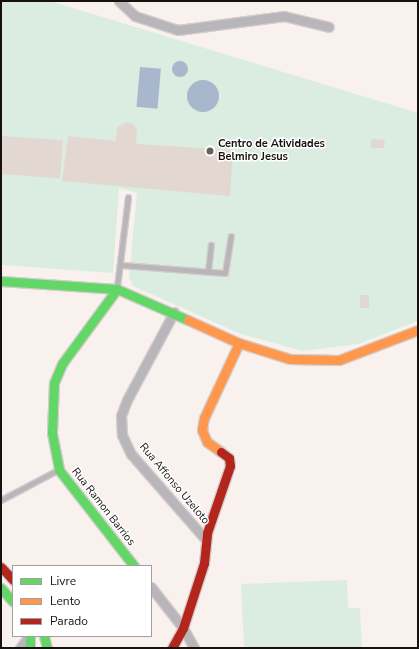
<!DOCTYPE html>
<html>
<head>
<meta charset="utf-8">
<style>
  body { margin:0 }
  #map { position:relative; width:419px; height:649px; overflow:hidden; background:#f9f1ee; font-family:"Nunito Sans",sans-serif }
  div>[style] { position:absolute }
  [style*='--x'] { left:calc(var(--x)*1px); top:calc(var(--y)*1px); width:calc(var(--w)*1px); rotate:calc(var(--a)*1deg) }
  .green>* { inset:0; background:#daede0 }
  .water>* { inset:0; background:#a9b7cd; transform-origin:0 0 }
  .round { border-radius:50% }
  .building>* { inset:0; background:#e2d8d1; transform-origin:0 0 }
  .roads { filter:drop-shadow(1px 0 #d4cecb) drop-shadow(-1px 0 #d4cecb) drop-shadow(0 1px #d4cecb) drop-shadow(0 -1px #d4cecb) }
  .lane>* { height:4.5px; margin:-2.25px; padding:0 2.25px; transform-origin:2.25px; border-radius:2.25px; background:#b9b6bb }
  .street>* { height:9px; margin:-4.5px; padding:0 4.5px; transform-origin:4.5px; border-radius:4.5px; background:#b9b6bb }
  .fast>* { height:9px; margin:-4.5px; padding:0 4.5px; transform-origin:4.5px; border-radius:4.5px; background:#63d668 }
  .slow>* { height:9px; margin:-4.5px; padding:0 4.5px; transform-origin:4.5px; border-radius:4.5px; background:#ff974d }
  .jam>* { height:9px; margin:-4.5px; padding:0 4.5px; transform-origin:4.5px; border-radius:4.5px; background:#b3261e }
  .dots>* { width:11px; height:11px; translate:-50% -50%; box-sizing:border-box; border:2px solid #fff; border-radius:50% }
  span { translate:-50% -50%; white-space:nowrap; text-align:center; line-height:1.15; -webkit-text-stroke:3px #fff; paint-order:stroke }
  .poi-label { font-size:11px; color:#171210; font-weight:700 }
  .left { translate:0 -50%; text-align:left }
  .street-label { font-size:11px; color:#171210 }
  .frame { position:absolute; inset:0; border:2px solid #171210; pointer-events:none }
  .legend { position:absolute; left:12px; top:565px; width:140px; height:72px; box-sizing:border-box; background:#fff; border:1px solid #a2a09f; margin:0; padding:5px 7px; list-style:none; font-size:12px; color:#171210 }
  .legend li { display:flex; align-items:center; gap:8px; height:20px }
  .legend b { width:20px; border:1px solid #a2a09f }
</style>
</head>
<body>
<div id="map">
  <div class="green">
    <i style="clip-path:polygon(1px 1px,50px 1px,418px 113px,418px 321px,358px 344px,303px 351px,241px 334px,133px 286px,129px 277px,137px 193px,119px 188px,113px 273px,1px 265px)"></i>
    <i style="clip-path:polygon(347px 580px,348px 608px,360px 608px,362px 648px,244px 648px,241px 584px)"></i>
  </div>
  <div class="water">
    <i class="round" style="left:172px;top:61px;width:16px;height:16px"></i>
    <i style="left:140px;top:67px;width:21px;height:40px;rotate:5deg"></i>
    <i class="round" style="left:187px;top:80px;width:32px;height:32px"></i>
  </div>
  <div class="building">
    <i style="clip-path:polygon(126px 122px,133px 124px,137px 130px,136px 144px,233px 150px,230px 196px,62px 181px,68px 136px,116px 141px,117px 128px)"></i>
    <i style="left:1px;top:136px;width:62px;height:38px;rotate:4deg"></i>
    <i style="clip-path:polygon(371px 139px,385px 140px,384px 148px,371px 148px)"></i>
    <i style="left:360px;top:295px;width:9px;height:13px"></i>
  </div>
  <div class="roads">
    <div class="lane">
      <i style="--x:122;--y:265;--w:103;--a:4.4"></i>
      <i style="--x:225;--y:273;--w:37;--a:-81"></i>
      <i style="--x:208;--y:272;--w:27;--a:-84"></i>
      <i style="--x:117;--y:287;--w:90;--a:-83"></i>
      <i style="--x:1;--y:500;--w:64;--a:-27.8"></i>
    </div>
    <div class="street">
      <i style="--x:119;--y:1;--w:22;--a:43"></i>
      <i style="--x:135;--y:16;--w:45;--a:18"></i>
      <i style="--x:178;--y:30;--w:107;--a:-7.5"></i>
      <i style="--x:284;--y:16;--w:46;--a:13.7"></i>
      <i style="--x:174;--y:312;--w:100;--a:118.1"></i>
      <i style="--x:127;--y:400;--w:17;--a:111"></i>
      <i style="--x:121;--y:416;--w:19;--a:87"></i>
      <i style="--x:122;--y:435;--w:21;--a:65"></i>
      <i style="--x:131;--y:454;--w:114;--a:48.9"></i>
      <i style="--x:151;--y:587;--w:52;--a:52"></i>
      <i style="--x:183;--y:628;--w:23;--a:61"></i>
      <i style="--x:20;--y:648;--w:15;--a:-53"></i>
    </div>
    <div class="fast">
      <i style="--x:1;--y:281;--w:116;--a:3.9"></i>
      <i style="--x:117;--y:289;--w:77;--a:23.6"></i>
      <i style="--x:117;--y:289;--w:93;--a:126.3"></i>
      <i style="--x:62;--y:364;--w:21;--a:113"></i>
      <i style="--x:54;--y:383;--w:50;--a:92.3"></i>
      <i style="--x:52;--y:433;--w:38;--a:79"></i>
      <i style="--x:59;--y:470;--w:122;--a:52"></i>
      <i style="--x:1;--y:588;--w:18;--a:49"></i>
      <i style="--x:30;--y:636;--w:12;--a:90"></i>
      <i style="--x:44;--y:636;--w:12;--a:76"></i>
    </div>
    <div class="slow">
      <i style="--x:188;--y:320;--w:56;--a:24.3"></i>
      <i style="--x:239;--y:343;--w:53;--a:17.4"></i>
      <i style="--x:290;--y:359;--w:49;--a:1.2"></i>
      <i style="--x:339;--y:360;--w:85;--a:-20.8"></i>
      <i style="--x:221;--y:452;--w:17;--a:-144"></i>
      <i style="--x:207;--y:442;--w:13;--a:-113"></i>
      <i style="--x:202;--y:430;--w:12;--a:-81"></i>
      <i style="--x:204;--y:418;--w:83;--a:-65"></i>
    </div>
    <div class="jam">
      <i style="--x:1;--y:567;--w:18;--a:47"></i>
      <i style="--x:172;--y:648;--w:23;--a:-61"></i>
      <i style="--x:183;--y:628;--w:68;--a:-72.1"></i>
      <i style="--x:204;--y:563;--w:30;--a:-84"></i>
      <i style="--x:207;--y:533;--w:71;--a:-71.1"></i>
      <i style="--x:230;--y:466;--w:8;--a:-97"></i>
      <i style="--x:229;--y:458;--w:10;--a:-143"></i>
    </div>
  </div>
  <div class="dots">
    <i style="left:210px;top:151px;background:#66605e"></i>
  </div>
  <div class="poi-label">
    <span class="left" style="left:218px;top:151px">Centro de Atividades<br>Belmiro Jesus</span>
  </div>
  <div class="street-label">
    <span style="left:174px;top:484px;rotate:50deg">Rua Affonso Uzeloto</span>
    <span style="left:103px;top:507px;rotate:52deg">Rua Ramon Barrios</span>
  </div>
  <div class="frame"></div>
  <ul class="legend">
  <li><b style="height:5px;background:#63d668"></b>Livre</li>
  <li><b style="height:5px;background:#ff974d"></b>Lento</li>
  <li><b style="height:5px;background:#b3261e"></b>Parado</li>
  </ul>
</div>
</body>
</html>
